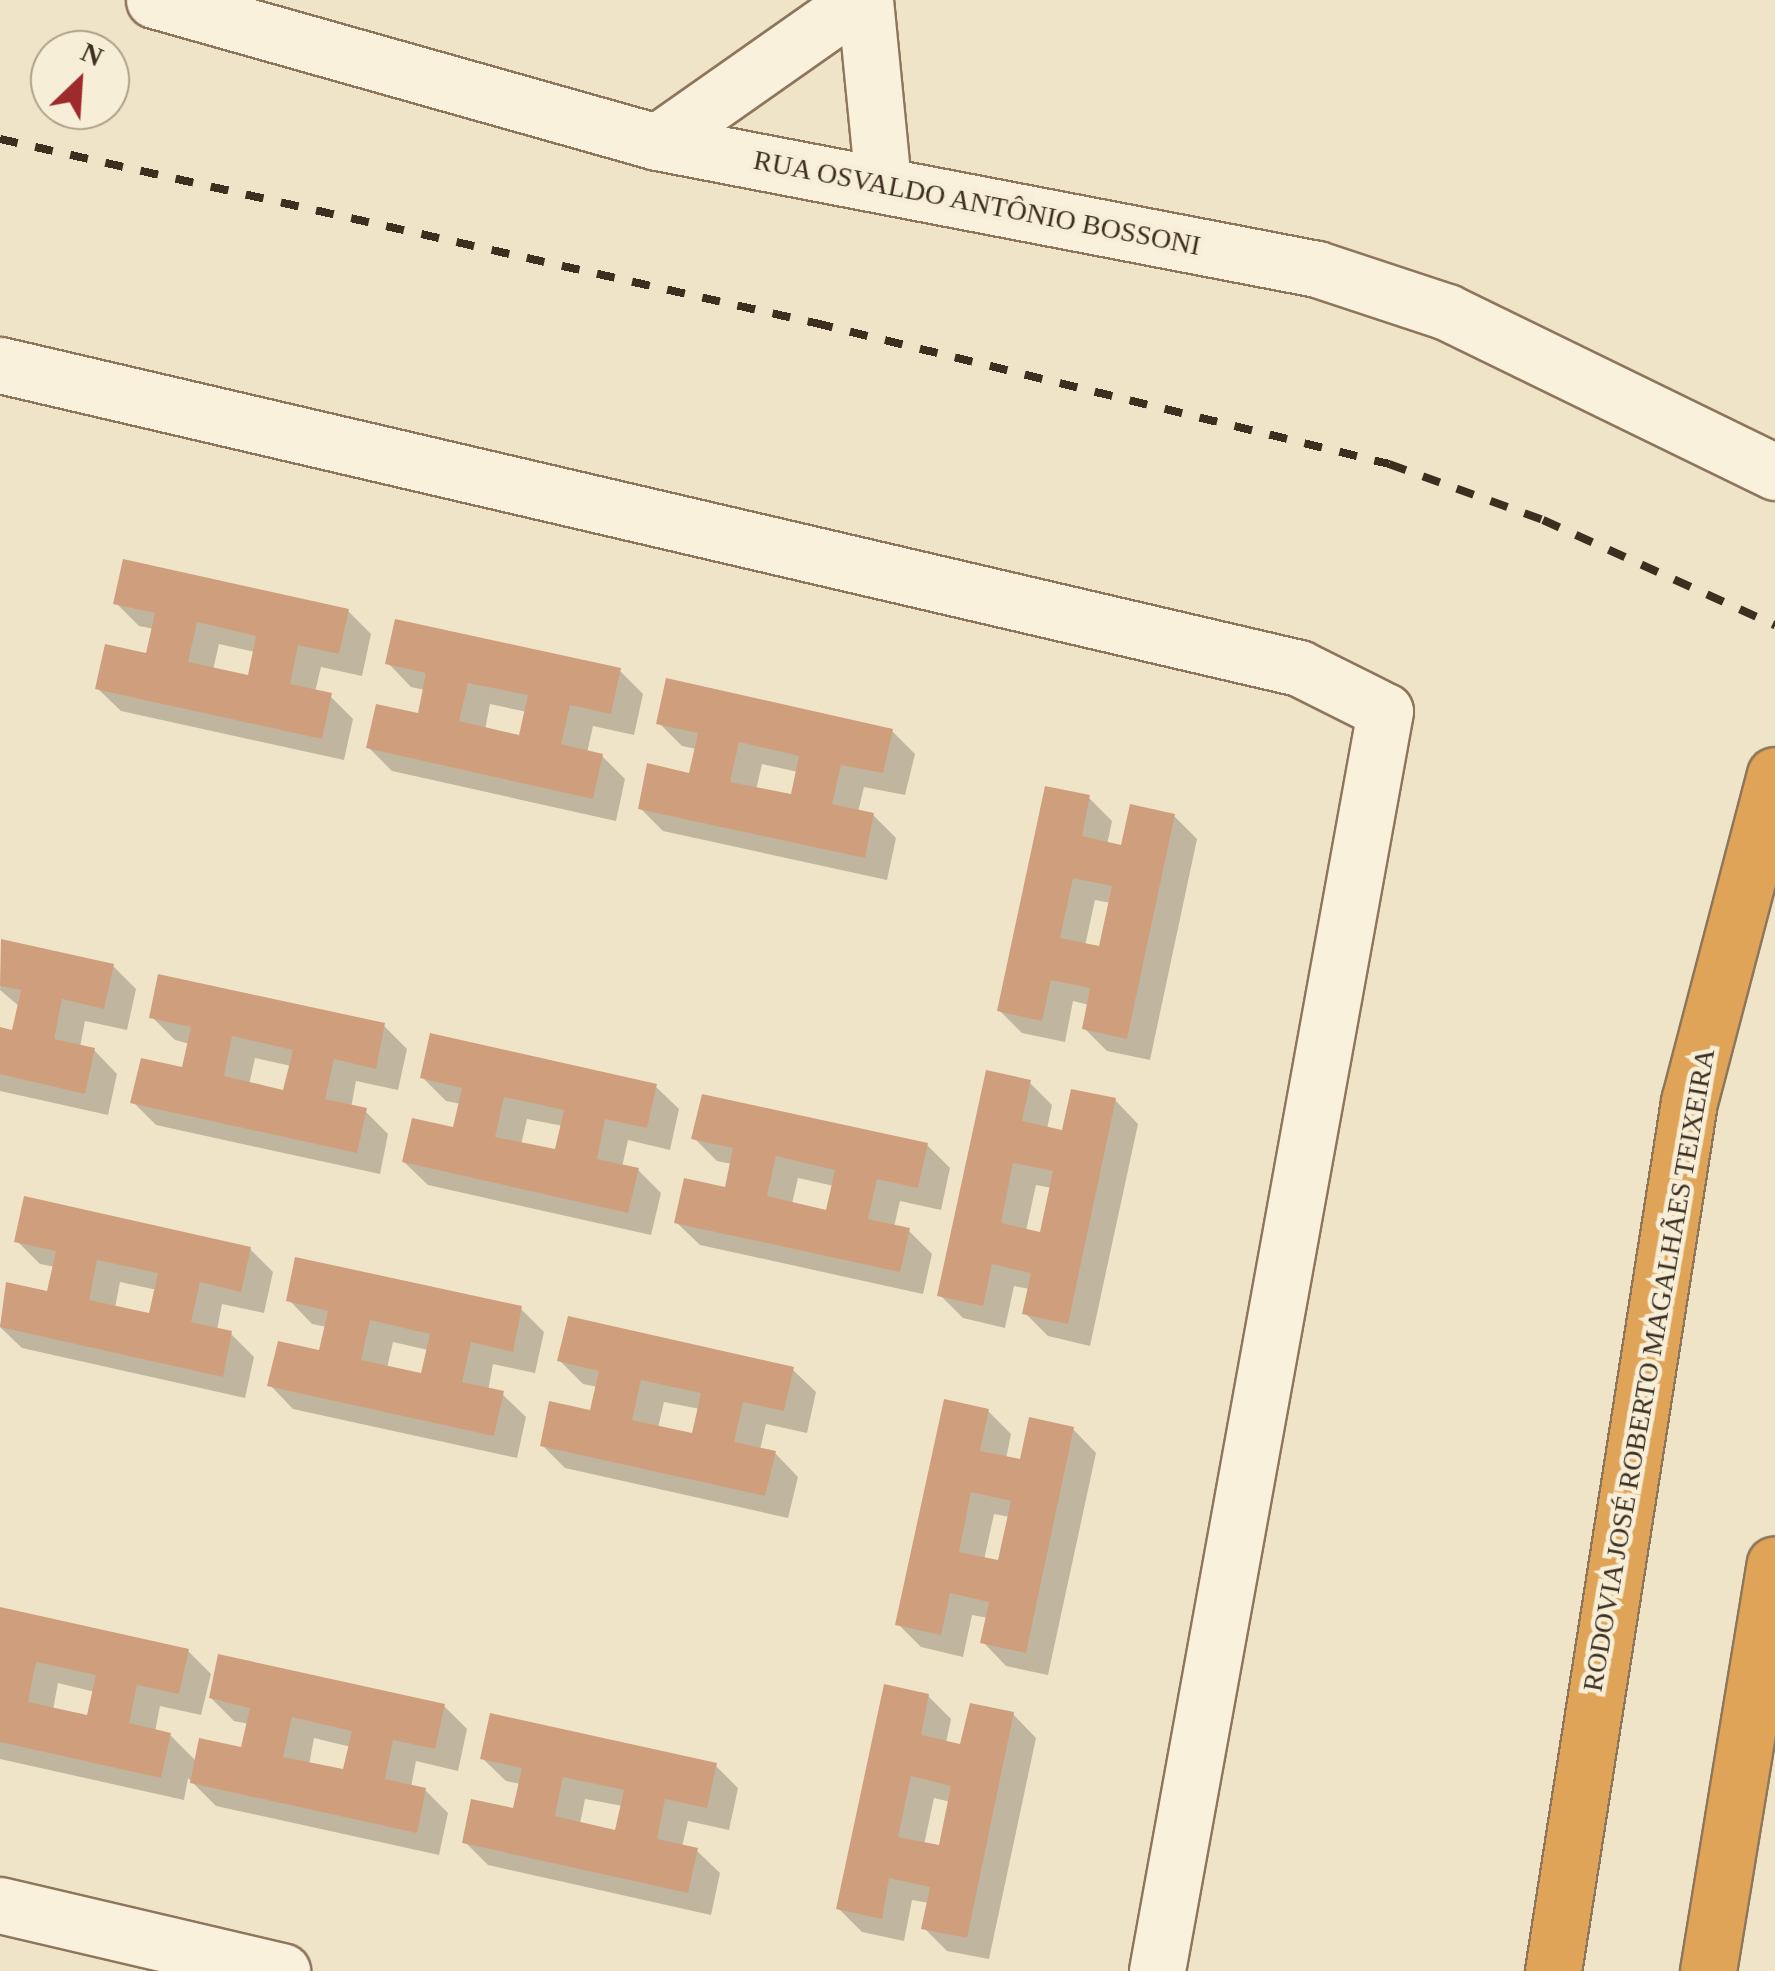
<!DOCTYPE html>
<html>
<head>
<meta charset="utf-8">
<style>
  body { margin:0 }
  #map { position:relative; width:1775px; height:1971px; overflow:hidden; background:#f0e4c8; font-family:"Times New Roman",serif }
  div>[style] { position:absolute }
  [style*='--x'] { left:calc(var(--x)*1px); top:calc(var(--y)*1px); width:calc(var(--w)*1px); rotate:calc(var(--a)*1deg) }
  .shadow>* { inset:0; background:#0003 }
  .building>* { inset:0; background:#cf9f7d }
  .roads { filter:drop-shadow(2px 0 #8d765c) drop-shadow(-2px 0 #8d765c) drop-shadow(0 2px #8d765c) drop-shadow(0 -2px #8d765c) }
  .minor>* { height:55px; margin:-27.5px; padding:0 27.5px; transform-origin:27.5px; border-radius:27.5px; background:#faf1dc }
  .highway>* { height:55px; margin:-27.5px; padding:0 27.5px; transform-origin:27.5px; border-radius:27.5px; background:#e0a458 }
  .rail>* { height:8px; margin-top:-4px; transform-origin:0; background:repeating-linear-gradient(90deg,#3d2e20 0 18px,transparent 0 36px) }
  span { translate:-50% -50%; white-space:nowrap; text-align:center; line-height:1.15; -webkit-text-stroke:9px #f7eed8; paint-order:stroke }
  .street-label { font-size:28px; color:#3d2e20 }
  .north { position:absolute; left:30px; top:30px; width:100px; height:100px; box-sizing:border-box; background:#f7eed8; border:2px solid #ada18e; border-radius:50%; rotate:25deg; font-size:28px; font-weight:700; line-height:40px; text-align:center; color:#3d2e20 }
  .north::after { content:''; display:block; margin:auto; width:35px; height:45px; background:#9e2a2b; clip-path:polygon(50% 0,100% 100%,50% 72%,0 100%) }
</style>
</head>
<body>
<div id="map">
  <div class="shadow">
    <i style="clip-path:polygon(evenodd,116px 603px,348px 611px,371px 634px,362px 676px,321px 667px,315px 692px,330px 696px,353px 719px,344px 760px,121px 711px,97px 688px,148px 656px,154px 629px,139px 626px,116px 603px,219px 644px,255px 652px,250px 678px,213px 670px,219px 644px)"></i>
    <i style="clip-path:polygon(evenodd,388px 663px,620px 671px,643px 694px,634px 735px,593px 726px,587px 753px,602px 756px,625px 779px,616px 821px,392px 771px,369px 748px,420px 716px,425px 690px,411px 687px,388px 663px,490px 704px,527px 712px,521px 738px,485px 730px,490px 704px)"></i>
    <i style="clip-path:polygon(evenodd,659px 723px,892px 731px,915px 754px,905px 795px,864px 787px,858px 812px,873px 815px,896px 838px,887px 880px,663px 831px,640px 808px,691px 776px,697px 749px,682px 746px,659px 723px,762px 764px,798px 772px,792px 797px,756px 790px,762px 764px)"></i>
    <i style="clip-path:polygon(evenodd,1089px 798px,1112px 821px,1107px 845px,1123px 848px,1174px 816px,1197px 839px,1150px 1060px,1107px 1051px,1084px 1028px,1089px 1005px,1073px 1001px,1065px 1042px,1022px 1033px,999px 1010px,1089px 798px,1095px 900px,1111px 903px,1101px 949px,1085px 946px,1095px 900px)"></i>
    <i style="clip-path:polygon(3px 942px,113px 966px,136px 989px,127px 1030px,85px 1021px,80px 1047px,94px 1050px,117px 1074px,108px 1115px,0 1091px,0 1030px,14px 1033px,20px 1007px,0 990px)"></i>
    <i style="clip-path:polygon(evenodd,152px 1017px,384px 1026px,407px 1049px,398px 1090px,356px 1081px,351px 1108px,365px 1111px,388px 1134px,380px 1174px,156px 1125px,133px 1102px,184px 1070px,190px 1044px,175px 1040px,152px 1017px,255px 1058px,291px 1066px,285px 1093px,249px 1085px,255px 1058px)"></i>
    <i style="clip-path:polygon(evenodd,423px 1078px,655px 1086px,679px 1109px,670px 1150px,628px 1140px,622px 1167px,638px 1170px,661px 1193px,651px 1235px,428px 1185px,404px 1162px,455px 1130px,461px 1104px,446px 1101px,423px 1078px,527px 1119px,563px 1126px,557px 1152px,521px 1145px,527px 1119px)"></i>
    <i style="clip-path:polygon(evenodd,1029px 1082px,1052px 1105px,1047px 1129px,1064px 1133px,1115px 1100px,1138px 1124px,1090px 1346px,1048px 1336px,1025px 1313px,1030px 1289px,1014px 1286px,1005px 1328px,963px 1318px,940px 1295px,1029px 1082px,1036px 1185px,1052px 1188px,1042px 1235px,1026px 1231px,1036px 1185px)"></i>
    <i style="clip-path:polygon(evenodd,694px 1138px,927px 1145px,950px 1168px,941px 1210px,900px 1201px,894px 1227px,909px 1231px,932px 1254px,923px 1294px,700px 1245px,676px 1222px,727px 1190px,732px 1164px,717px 1161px,694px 1138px,798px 1178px,834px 1186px,828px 1213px,792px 1204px,798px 1178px)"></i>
    <i style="clip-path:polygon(evenodd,17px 1241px,250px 1249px,273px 1272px,264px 1313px,222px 1304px,217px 1330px,231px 1334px,254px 1357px,245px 1398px,22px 1348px,0 1327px,8px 1285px,49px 1294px,55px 1267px,40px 1264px,17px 1241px,120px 1282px,157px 1290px,151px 1316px,115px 1308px,120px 1282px)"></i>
    <i style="clip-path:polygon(evenodd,289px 1300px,521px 1309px,544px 1332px,535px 1373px,493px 1364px,488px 1391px,502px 1394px,526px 1417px,517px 1458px,293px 1409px,270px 1385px,321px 1353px,327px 1327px,312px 1324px,289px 1300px,393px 1342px,428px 1350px,422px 1376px,387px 1368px,393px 1342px)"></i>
    <i style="clip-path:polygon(evenodd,560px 1361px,792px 1369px,816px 1392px,807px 1433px,766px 1424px,760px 1450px,775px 1453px,798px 1477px,788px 1518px,565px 1468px,542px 1445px,592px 1413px,598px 1387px,583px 1384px,560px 1361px,664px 1402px,700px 1409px,694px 1435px,658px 1428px,664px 1402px)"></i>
    <i style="clip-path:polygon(evenodd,988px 1411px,1011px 1434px,1006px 1459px,1022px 1462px,1073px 1429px,1096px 1453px,1048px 1675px,1006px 1666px,983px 1642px,988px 1618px,972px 1615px,963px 1657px,921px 1647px,898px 1624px,988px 1411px,994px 1514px,1010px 1517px,1000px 1563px,984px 1560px,994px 1514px)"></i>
    <i style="clip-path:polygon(evenodd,0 1610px,188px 1651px,211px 1674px,201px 1715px,160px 1706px,155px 1732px,170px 1735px,197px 1762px,243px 1750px,249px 1724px,234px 1721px,211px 1698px,444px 1706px,467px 1729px,458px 1771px,416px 1761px,411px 1787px,425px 1790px,448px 1813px,439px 1855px,216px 1806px,188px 1778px,184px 1800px,0 1759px,0 1610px,58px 1683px,95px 1692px,89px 1718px,53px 1710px,58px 1683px,0 1610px,314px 1738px,351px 1747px,345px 1772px,309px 1765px,314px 1738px)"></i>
    <i style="clip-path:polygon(evenodd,928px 1696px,951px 1719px,946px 1743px,962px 1747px,1013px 1714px,1036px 1738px,989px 1959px,947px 1951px,924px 1928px,929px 1903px,912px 1900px,904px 1941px,862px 1932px,839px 1909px,928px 1696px,934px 1798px,951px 1802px,941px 1848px,924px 1845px,934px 1798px)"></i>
    <i style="clip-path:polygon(evenodd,482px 1758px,715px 1765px,738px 1788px,729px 1830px,688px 1821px,682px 1847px,696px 1850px,720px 1873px,711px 1915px,488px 1865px,465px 1842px,514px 1810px,521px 1784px,506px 1781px,482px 1758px,585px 1799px,623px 1806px,617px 1833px,580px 1824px,585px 1799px)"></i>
  </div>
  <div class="building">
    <i style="clip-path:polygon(evenodd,123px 559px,349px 609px,339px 654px,298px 645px,290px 684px,332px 693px,322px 739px,95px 689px,105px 644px,146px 653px,155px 613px,113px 604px,123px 559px,197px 622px,256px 636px,248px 675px,188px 662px,197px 622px)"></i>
    <i style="clip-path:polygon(evenodd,395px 619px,621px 668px,611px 714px,570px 705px,561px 744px,603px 754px,593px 799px,366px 748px,376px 704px,418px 713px,426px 673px,385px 664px,395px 619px,468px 683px,528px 695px,519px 735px,459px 721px,468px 683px)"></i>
    <i style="clip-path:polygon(evenodd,666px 678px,893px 729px,883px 773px,841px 765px,832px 804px,874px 813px,865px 858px,638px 809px,647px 763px,689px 773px,698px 733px,656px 724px,666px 678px,739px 742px,799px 756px,791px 794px,730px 782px,739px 742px)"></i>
    <i style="clip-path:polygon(evenodd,1045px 786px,1090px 795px,1082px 836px,1121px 845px,1130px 804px,1175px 814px,1127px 1039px,1082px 1029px,1090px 988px,1051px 980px,1042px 1021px,997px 1011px,1045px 786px,1073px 878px,1112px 886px,1099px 946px,1060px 938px,1073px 878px)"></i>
    <i style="clip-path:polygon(1px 939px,114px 964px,104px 1009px,62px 999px,54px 1039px,95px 1048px,85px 1094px,0 1074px,0 1027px,12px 1030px,21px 990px,0 986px)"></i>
    <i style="clip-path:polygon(evenodd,158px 974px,385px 1023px,376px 1069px,334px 1059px,325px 1099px,367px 1108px,357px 1153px,130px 1103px,141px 1058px,182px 1067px,191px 1027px,149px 1018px,158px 974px,232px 1036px,293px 1050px,283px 1090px,224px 1076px,232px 1036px)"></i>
    <i style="clip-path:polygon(evenodd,430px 1033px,657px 1084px,647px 1128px,605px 1119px,597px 1159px,639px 1168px,628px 1213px,402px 1162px,412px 1118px,453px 1127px,462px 1088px,420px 1078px,430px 1033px,504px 1097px,564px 1110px,555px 1149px,495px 1137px,504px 1097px)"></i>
    <i style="clip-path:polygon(evenodd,986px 1070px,1031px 1080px,1022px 1121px,1062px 1130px,1071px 1089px,1116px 1098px,1068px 1324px,1022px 1314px,1031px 1273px,992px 1264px,983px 1306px,937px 1296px,986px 1070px,1013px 1163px,1053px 1171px,1040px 1232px,1001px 1223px,1013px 1163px)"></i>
    <i style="clip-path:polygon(evenodd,702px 1094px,928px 1143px,918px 1188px,877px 1179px,868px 1219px,910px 1228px,900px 1272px,674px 1223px,684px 1178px,725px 1187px,733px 1148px,691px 1139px,702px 1094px,776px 1156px,835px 1170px,826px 1210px,767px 1196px,776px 1156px)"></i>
    <i style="clip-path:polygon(evenodd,24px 1196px,251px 1247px,241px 1292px,200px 1282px,191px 1322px,232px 1331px,223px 1377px,0 1327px,6px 1282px,47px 1291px,56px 1251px,14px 1242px,24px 1196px,97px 1260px,158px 1273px,149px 1313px,89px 1300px,97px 1260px)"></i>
    <i style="clip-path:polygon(evenodd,295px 1257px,522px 1306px,513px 1352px,471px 1342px,462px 1382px,504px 1391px,494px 1436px,267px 1386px,278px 1341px,319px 1350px,328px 1311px,286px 1301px,295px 1257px,370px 1320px,430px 1334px,421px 1373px,361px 1360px,370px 1320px)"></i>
    <i style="clip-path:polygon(evenodd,568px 1316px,794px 1367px,784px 1411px,743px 1402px,734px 1442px,776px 1451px,765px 1496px,540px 1446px,549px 1401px,590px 1410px,599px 1371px,557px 1361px,568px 1316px,641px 1380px,701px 1393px,692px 1433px,632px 1420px,641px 1380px)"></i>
    <i style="clip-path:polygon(evenodd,944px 1399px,989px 1409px,980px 1451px,1020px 1459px,1029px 1417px,1074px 1427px,1026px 1653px,980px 1643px,989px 1602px,950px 1593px,941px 1635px,895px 1625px,944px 1399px,971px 1492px,1011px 1501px,998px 1560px,959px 1552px,971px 1492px)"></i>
    <i style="clip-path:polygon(evenodd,0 1607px,189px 1649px,179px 1694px,137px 1685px,129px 1723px,171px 1733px,161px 1778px,0 1742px,0 1607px,36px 1662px,96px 1675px,87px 1715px,28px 1702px,36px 1662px)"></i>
    <i style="clip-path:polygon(evenodd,218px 1654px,445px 1704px,435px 1749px,393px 1740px,385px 1779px,426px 1788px,417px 1833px,190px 1783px,199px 1738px,241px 1747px,250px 1708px,209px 1698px,218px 1654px,292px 1717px,352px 1731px,343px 1769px,283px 1757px,292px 1717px)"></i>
    <i style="clip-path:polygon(evenodd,884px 1684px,929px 1694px,921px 1735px,960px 1744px,970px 1703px,1014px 1712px,967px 1938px,921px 1929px,930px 1887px,889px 1878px,882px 1919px,836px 1909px,884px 1684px,911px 1776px,951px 1786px,939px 1845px,898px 1837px,911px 1776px)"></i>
    <i style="clip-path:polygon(evenodd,490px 1713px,717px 1763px,707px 1808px,665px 1799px,657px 1839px,698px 1848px,688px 1893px,462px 1843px,471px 1799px,513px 1808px,522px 1768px,480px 1759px,490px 1713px,563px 1777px,624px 1790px,615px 1830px,555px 1816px,563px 1777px)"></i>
  </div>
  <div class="roads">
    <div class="minor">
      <i style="--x:154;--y:0;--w:523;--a:15.76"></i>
      <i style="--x:657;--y:142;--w:672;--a:10.89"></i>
      <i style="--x:1317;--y:269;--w:137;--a:18.3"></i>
      <i style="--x:1447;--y:312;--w:365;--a:26"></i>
      <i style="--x:865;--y:0;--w:184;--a:84.4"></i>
      <i style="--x:657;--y:142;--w:247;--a:-35.1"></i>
      <i style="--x:0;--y:365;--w:1334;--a:13.13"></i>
      <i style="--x:1299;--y:668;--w:96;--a:26.6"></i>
      <i style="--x:1385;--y:711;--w:1280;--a:100.26"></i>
      <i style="--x:0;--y:1905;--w:290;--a:13.2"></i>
    </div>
    <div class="highway">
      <i style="--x:1553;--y:1971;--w:880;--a:-81.11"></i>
      <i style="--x:1689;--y:1102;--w:338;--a:-75.3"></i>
      <i style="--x:1708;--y:1971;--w:412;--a:-80.7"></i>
    </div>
  </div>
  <div class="rail">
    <i style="--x:0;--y:139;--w:836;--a:12.72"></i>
    <i style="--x:815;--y:323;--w:591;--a:13.8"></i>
    <i style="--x:1389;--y:464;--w:164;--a:20"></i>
    <i style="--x:1543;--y:520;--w:255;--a:24.4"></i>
  </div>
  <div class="street-label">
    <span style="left:977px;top:203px;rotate:11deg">RUA OSVALDO ANTÔNIO BOSSONI</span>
    <span style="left:1649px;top:1370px;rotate:-80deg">RODOVIA JOSÉ ROBERTO MAGALHÃES TEIXEIRA</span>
  </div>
  <div class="north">N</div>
</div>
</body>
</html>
